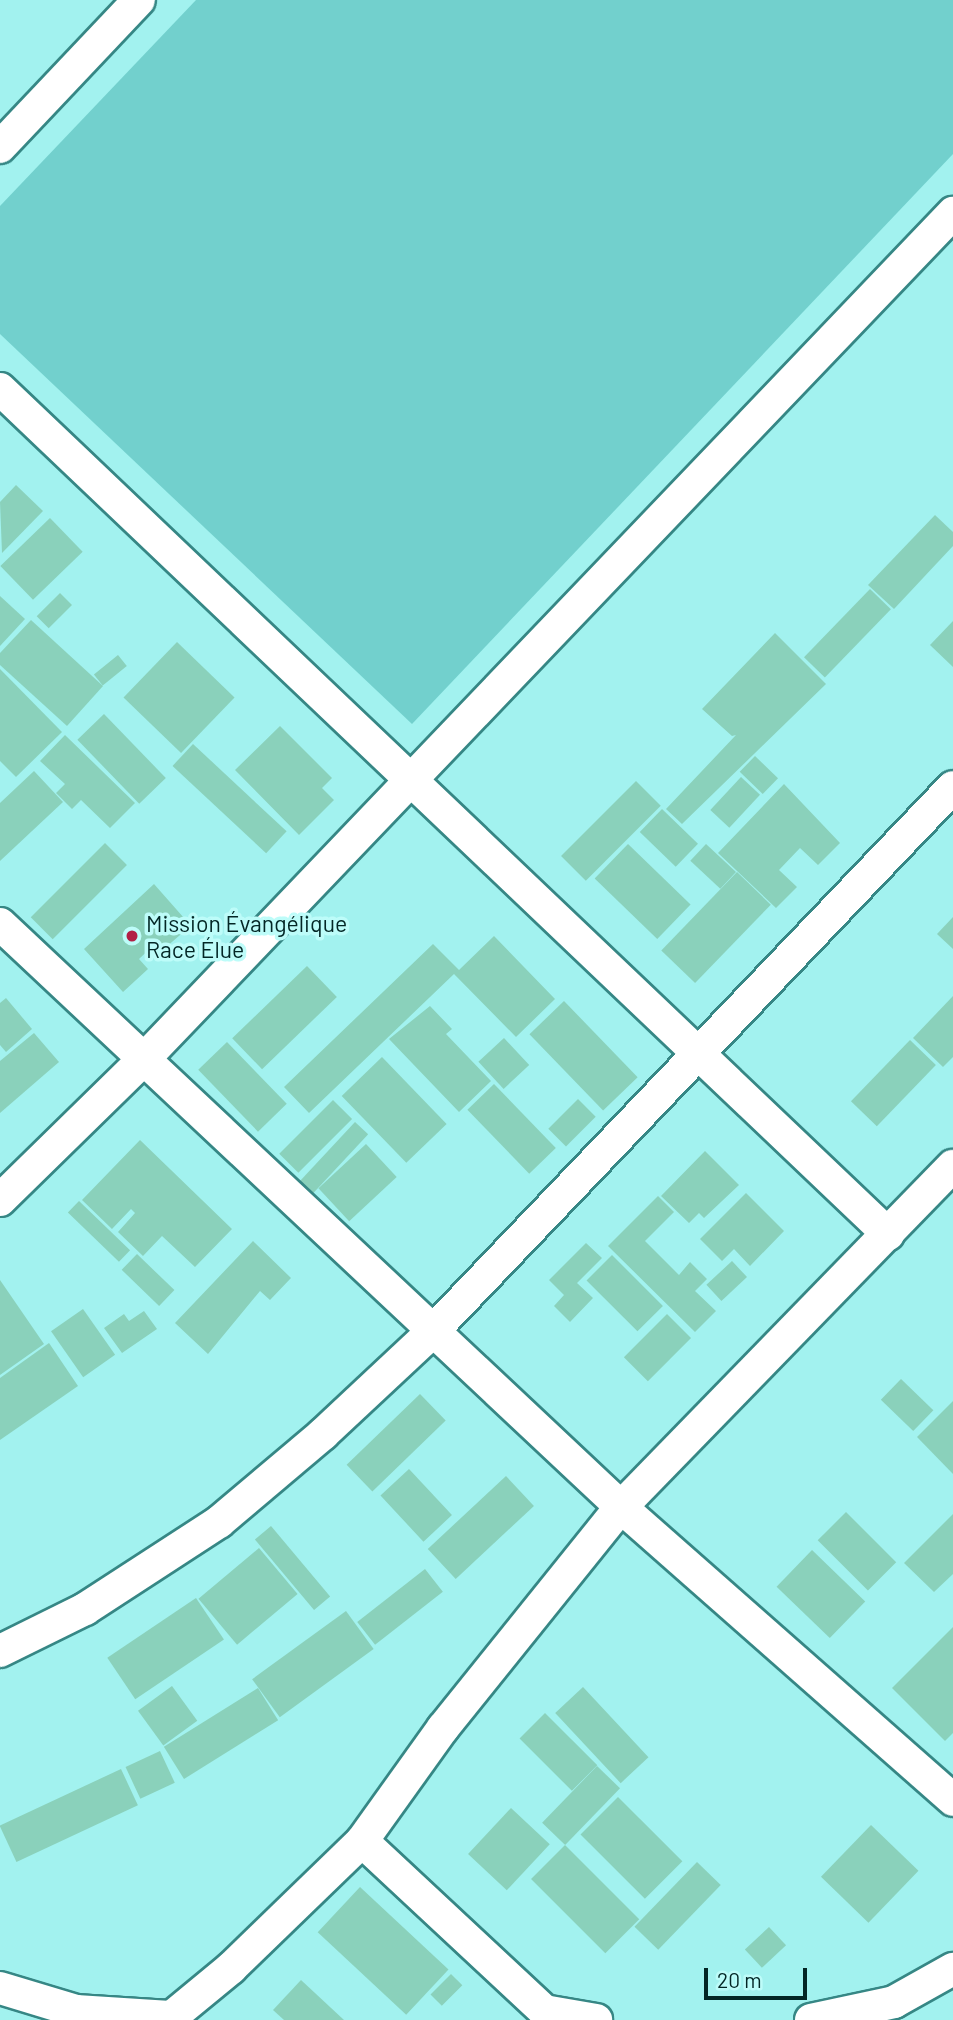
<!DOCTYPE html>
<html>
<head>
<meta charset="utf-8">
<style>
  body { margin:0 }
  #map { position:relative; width:953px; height:2020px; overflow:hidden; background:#a2f2ef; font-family:Barlow,sans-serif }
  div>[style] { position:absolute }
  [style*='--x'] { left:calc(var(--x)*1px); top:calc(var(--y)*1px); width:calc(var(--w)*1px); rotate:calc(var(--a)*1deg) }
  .green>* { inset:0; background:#72d0cd }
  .building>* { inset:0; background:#8ad1bb; transform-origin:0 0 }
  .roads { filter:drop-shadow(2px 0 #368785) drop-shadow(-2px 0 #368785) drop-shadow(0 2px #368785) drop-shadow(0 -2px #368785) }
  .street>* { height:32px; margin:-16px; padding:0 16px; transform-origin:16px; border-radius:16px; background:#fff }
  .dots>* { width:19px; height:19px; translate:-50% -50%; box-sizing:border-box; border:4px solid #bdfcf9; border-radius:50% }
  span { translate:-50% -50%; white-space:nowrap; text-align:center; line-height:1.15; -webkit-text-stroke:7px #bdfcf9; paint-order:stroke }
  .poi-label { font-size:23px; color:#032625 }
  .left { translate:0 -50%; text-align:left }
  .scale { position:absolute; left:704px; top:1968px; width:103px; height:32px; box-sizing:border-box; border:4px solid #032625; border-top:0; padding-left:9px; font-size:21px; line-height:24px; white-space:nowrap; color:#032625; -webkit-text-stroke:5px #bdfcf9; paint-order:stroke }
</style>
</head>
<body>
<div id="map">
  <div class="green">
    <i style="clip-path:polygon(196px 0,953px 0,953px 154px,412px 724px,0 334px,0 206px)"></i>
  </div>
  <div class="building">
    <i style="clip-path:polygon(16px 485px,43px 511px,2px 553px,0 502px)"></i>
    <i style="clip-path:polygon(935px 515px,953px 532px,953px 546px,894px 609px,868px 585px)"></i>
    <i style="left:50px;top:518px;width:47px;height:69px;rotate:46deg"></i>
    <i style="left:870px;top:589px;width:29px;height:95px;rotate:44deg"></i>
    <i style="left:60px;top:593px;width:17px;height:33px;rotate:45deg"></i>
    <i style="clip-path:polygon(0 596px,25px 619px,0 646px)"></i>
    <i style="clip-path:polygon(31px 620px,103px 686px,67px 726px,0 665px,0 653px)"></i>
    <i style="clip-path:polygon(953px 621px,953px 667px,930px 645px)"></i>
    <i style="clip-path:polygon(775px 633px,826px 684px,682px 824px,666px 809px,736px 735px,732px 736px,702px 709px)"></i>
    <i style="left:177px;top:642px;width:80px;height:77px;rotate:44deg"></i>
    <i style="left:118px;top:655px;width:14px;height:31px;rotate:51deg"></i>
    <i style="clip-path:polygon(0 669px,62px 732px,16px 777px,0 761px)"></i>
    <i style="left:104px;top:714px;width:89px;height:37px;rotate:46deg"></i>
    <i style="clip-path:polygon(280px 726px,332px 778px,322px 788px,334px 800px,299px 835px,235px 770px)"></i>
    <i style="clip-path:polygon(65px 735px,135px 803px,110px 828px,81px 800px,72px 809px,56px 793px,65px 784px,40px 761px)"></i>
    <i style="left:193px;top:744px;width:128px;height:30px;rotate:43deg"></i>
    <i style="left:755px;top:756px;width:32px;height:22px;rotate:44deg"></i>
    <i style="clip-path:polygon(34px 771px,63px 802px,0 861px,0 803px)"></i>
    <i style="left:741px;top:777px;width:26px;height:45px;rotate:43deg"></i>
    <i style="left:636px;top:781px;width:35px;height:106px;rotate:45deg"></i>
    <i style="clip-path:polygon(784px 784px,840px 843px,818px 865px,800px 848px,779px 870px,797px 887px,776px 908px,718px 853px)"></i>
    <i style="left:662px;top:809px;width:50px;height:32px;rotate:44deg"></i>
    <i style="left:105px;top:843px;width:31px;height:105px;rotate:45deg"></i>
    <i style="left:628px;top:844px;width:87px;height:48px;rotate:44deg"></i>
    <i style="left:706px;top:844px;width:41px;height:23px;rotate:43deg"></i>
    <i style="left:737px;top:872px;width:47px;height:109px;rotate:44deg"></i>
    <i style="clip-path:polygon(154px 884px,184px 918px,180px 922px,187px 929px,165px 948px,158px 941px,139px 959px,148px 969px,123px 992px,84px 949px)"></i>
    <i style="clip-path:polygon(953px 917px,953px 949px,937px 934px)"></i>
    <i style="clip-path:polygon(494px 936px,555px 999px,516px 1037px,454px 974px,309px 1113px,284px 1087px,433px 944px,459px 970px)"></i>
    <i style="left:307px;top:966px;width:43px;height:104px;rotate:46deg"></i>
    <i style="clip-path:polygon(953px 996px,953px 1057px,943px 1067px,913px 1038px)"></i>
    <i style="clip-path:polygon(6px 998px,32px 1029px,6px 1052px,0 1045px,0 1003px)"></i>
    <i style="left:564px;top:1001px;width:106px;height:48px;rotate:46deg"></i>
    <i style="clip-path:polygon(430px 1006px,452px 1029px,446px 1034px,491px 1081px,459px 1112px,389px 1039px)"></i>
    <i style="clip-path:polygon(34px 1033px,59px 1062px,0 1113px,0 1061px)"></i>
    <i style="left:504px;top:1038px;width:37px;height:35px;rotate:47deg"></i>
    <i style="left:910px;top:1040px;width:36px;height:85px;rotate:44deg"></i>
    <i style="left:227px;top:1042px;width:86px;height:40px;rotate:46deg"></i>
    <i style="left:382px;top:1057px;width:93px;height:56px;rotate:46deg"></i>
    <i style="left:494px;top:1084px;width:89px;height:37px;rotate:46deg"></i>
    <i style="left:578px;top:1099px;width:25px;height:42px;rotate:45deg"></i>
    <i style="left:333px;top:1100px;width:27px;height:76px;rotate:45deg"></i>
    <i style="left:355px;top:1122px;width:18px;height:82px;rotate:43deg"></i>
    <i style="clip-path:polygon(140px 1140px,232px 1229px,195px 1267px,162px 1236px,143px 1256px,118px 1232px,135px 1213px,131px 1209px,112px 1229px,82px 1200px)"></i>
    <i style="left:366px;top:1144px;width:45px;height:65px;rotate:47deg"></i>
    <i style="clip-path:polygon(705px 1151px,739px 1185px,704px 1218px,699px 1213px,689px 1223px,661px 1196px)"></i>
    <i style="clip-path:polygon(746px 1193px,784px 1231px,750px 1266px,734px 1249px,722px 1261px,700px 1239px)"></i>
    <i style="clip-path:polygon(658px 1196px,674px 1212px,645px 1241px,679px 1275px,690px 1262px,707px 1279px,695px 1291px,716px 1311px,695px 1332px,608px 1246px)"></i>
    <i style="left:79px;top:1201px;width:71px;height:16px;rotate:44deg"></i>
    <i style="clip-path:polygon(253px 1241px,291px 1278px,270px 1300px,260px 1291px,208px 1354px,175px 1323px)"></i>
    <i style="clip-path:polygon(586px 1243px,602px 1258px,577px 1283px,593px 1298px,570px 1322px,554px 1306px,564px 1295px,549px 1280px)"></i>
    <i style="left:137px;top:1254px;width:52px;height:22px;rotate:44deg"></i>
    <i style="left:612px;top:1255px;width:72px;height:36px;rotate:45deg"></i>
    <i style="left:732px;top:1261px;width:22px;height:35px;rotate:47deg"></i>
    <i style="clip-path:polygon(0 1280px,44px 1344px,0 1375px)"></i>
    <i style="left:83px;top:1309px;width:56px;height:39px;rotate:55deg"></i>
    <i style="clip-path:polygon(144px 1311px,157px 1329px,122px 1353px,104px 1328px,124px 1314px,129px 1321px)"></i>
    <i style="left:667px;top:1314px;width:34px;height:61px;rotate:45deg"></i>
    <i style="clip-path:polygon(49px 1343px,78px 1386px,0 1440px,0 1378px)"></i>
    <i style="left:901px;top:1379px;width:45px;height:29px;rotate:44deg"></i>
    <i style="left:420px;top:1394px;width:37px;height:102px;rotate:46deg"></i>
    <i style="clip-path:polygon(953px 1401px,953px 1474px,917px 1437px)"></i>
    <i style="left:409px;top:1469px;width:63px;height:39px;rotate:47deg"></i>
    <i style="left:506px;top:1476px;width:41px;height:107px;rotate:47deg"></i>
    <i style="left:846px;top:1512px;width:71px;height:40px;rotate:45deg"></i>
    <i style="clip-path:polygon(953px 1514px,953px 1574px,934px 1592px,904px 1563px)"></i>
    <i style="left:271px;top:1526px;width:92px;height:21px;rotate:50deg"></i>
    <i style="left:259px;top:1548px;width:60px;height:79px;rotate:50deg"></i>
    <i style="left:812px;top:1550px;width:74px;height:51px;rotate:44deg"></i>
    <i style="left:425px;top:1569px;width:29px;height:86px;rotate:52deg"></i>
    <i style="left:196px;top:1598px;width:50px;height:107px;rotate:56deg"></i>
    <i style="left:346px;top:1611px;width:47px;height:116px;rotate:54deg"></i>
    <i style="clip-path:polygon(953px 1627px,953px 1733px,945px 1741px,892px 1688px)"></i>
    <i style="left:172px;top:1686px;width:43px;height:42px;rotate:54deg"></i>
    <i style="left:583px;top:1687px;width:96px;height:38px;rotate:47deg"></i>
    <i style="left:258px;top:1688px;width:38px;height:111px;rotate:58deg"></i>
    <i style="left:545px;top:1713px;width:74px;height:36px;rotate:45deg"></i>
    <i style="left:160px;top:1751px;width:35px;height:38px;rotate:65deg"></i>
    <i style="left:597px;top:1766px;width:32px;height:79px;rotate:44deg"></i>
    <i style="left:121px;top:1769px;width:40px;height:134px;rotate:65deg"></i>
    <i style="left:618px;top:1797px;width:91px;height:53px;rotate:45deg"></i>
    <i style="left:511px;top:1808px;width:53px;height:63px;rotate:43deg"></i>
    <i style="left:871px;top:1825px;width:66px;height:72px;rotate:44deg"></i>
    <i style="left:565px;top:1845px;width:105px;height:48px;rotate:45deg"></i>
    <i style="left:697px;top:1862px;width:33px;height:90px;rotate:44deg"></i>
    <i style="left:360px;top:1887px;width:121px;height:62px;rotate:43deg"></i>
    <i style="left:769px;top:1927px;width:25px;height:33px;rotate:47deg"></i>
    <i style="left:451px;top:1974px;width:16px;height:29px;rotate:45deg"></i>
    <i style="clip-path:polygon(301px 1980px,344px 2020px,284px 2020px,273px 2010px)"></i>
  </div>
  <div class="roads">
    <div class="street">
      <i style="--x:0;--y:147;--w:202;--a:-46.6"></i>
      <i style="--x:0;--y:389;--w:1226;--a:43.58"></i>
      <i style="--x:0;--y:924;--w:852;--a:43.19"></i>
      <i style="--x:621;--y:1507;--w:443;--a:41.4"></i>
      <i style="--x:0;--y:1200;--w:204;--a:-44.4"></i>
      <i style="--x:146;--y:1057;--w:1168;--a:-46.28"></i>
      <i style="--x:0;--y:1651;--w:95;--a:-26.3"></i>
      <i style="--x:85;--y:1609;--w:160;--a:-33"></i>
      <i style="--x:219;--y:1522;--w:136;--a:-40.2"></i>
      <i style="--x:323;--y:1434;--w:152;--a:-43.1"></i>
      <i style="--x:434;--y:1330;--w:751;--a:-46.29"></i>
      <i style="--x:362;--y:1841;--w:249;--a:43"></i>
      <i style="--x:544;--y:2011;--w:53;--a:9.8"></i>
      <i style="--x:0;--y:1988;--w:79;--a:16.8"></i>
      <i style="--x:76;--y:2011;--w:94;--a:3.7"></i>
      <i style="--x:168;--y:2020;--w:82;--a:-39.5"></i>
      <i style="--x:231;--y:1968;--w:182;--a:-44.1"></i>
      <i style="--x:362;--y:1841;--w:139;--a:-54.4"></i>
      <i style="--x:443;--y:1728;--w:284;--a:-51.2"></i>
      <i style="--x:621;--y:1507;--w:476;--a:-45.8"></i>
      <i style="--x:811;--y:2020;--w:85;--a:-12.2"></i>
      <i style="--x:894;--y:2002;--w:68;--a:-29.2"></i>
    </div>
  </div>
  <div class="dots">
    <i style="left:132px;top:936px;background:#b21f45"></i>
  </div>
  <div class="poi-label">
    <span class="left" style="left:146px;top:936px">Mission Évangélique<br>Race Élue</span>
  </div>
  <div class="scale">20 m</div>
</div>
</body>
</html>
